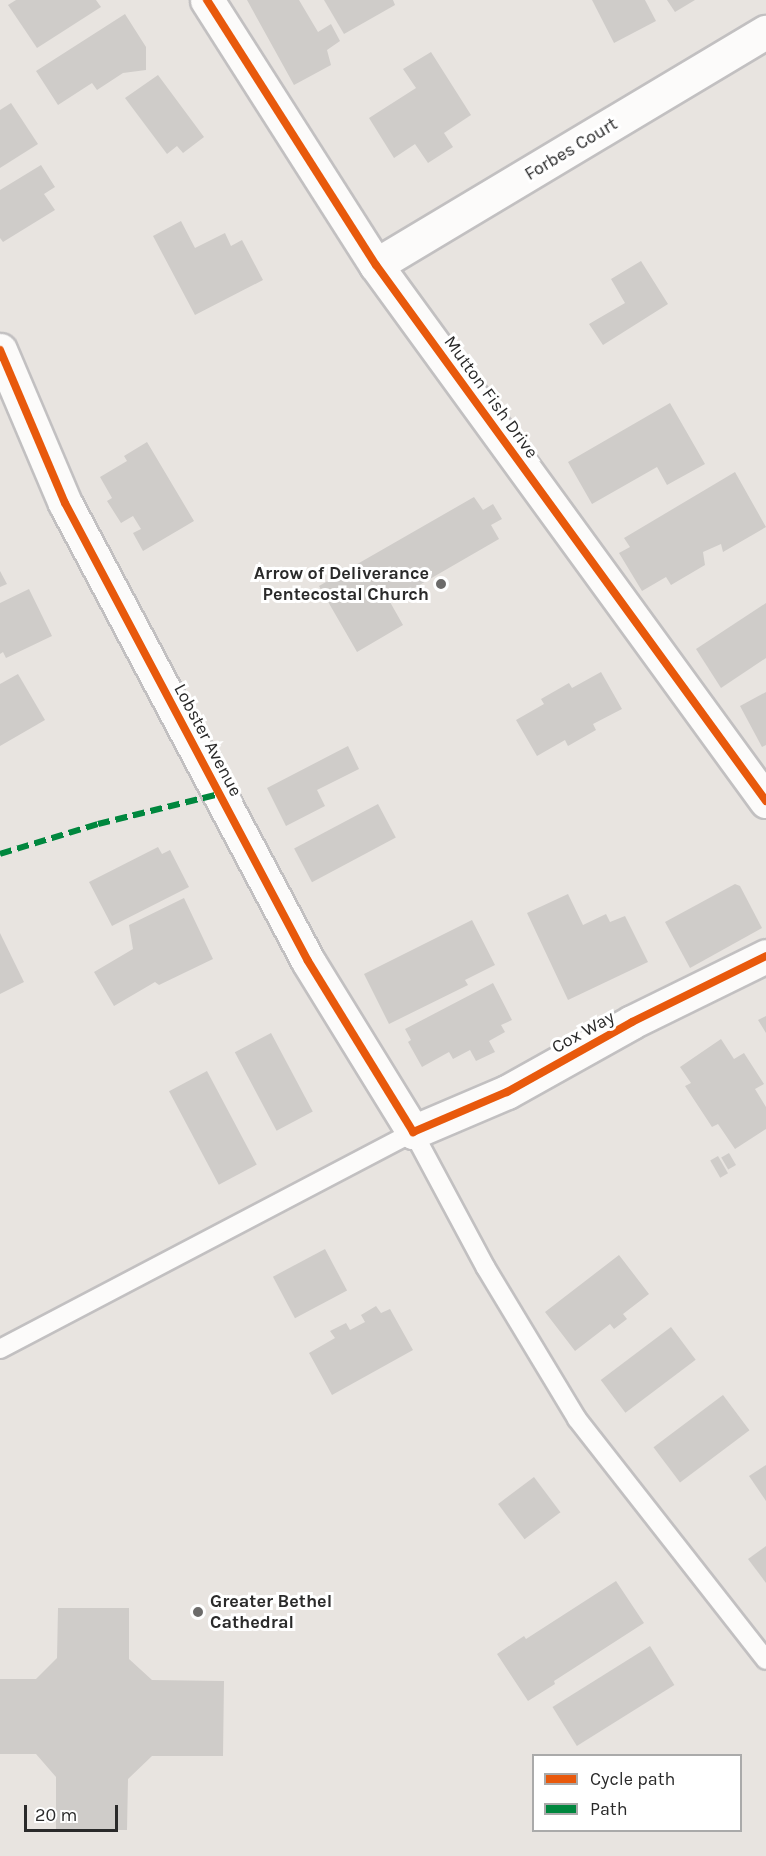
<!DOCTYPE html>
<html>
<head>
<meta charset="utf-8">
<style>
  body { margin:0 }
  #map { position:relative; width:766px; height:1856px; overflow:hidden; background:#e8e4e0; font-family:Karla,sans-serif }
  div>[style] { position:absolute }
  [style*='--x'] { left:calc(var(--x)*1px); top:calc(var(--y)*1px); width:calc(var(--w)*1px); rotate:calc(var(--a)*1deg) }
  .building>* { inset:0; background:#cfccc9; transform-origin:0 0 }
  .roads { filter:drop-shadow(2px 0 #c2c0c1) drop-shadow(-2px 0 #c2c0c1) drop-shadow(0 2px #c2c0c1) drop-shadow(0 -2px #c2c0c1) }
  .lane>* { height:18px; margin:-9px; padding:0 9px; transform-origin:9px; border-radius:9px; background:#fcfbfa }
  .street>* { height:33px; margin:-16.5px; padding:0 16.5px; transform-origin:16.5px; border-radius:16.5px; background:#fcfbfa }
  .quiet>* { height:6px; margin-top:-3px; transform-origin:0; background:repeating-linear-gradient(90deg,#00873e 0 12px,transparent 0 18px) }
  .cycleway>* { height:8px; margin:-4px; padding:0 4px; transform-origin:4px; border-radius:4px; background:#e8590c }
  .dots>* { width:16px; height:16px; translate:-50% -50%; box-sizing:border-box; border:3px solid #fff; border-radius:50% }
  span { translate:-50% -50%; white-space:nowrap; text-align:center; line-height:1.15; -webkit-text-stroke:6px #fff; paint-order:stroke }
  .street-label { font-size:18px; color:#2a2a2a }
  .poi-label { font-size:18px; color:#2a2a2a; font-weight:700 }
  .right { translate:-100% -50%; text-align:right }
  .left { translate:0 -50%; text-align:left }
  .legend { position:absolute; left:532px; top:1754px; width:210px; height:78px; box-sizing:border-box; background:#fff; border:2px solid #aaa; margin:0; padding:8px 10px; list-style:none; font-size:18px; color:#2a2a2a }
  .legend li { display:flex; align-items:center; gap:12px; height:30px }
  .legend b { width:30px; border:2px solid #aaa }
  .scale { position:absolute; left:24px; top:1805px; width:94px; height:27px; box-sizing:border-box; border:3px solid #2a2a2a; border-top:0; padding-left:8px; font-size:18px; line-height:21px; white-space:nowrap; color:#2a2a2a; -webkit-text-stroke:4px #fff; paint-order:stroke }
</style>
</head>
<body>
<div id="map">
  <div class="building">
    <i style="clip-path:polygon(16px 0,96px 0,101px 7px,37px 48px,8px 5px)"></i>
    <i style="clip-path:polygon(247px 0,299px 0,318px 32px,331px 24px,340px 41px,327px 50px,331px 65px,294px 85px)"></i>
    <i style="clip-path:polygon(324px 0,393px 0,395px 5px,344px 34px)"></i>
    <i style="clip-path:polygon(592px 0,645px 0,656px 21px,614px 43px)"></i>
    <i style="clip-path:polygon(667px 0,695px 0,675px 12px)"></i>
    <i style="clip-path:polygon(125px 14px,146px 47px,146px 70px,123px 73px,97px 90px,92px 83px,58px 105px,36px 71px)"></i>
    <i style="clip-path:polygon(431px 52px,471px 115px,444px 133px,453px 147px,428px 163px,415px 144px,394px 158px,369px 118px,416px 88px,403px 69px)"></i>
    <i style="clip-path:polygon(158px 75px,204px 137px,183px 153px,177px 146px,167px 154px,125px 98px)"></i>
    <i style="clip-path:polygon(11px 103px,38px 144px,0 168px,0 110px)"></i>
    <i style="clip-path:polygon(41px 165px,55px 187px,44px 194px,55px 210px,3px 242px,0 238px,0 190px)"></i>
    <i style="clip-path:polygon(181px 221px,195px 248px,225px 233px,231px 246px,242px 240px,263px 280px,195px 315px,153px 236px)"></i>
    <i style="clip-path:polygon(641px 261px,668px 304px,603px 345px,589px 324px,625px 303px,611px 279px)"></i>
    <i style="clip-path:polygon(670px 403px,705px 464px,667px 485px,657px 467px,592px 504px,568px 462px)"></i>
    <i style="clip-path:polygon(147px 442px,194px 521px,143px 551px,133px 533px,141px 529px,133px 516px,121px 523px,107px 501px,112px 498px,100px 477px,127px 461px,124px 456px)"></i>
    <i style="clip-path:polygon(735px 472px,766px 527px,723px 552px,721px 544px,703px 552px,705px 565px,671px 585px,666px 577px,642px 591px,619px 553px,630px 547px,624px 538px)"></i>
    <i style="clip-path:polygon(474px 497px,483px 510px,493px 504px,502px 519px,491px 525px,499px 539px,390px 602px,403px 625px,357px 652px,319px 586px)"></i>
    <i style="clip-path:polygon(0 571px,7px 584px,0 587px)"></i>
    <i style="clip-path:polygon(29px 589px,52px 636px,6px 658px,3px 652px,0 654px,0 603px)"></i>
    <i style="clip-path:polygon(766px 603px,766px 658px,721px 688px,696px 649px)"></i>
    <i style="clip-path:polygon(601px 672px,622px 709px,593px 724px,596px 730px,568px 746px,565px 740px,537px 756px,516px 720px,544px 704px,541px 699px,569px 683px,572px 688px)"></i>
    <i style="clip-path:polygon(18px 674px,45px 720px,0 746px,0 684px)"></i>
    <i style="clip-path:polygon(766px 692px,766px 745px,762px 747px,740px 706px)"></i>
    <i style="clip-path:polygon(348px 746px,359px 769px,317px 790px,325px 806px,286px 826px,267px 788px)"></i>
    <i style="left:378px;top:804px;width:38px;height:95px;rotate:62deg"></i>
    <i style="clip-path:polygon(158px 847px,162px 854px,170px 850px,189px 887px,112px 926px,89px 882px)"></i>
    <i style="clip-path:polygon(735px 884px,740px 886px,762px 928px,690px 968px,665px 922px)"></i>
    <i style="clip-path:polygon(568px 894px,583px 925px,606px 914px,610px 922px,625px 916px,648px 962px,568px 1000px,527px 913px)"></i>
    <i style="clip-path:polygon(184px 898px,213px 959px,159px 985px,155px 982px,114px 1006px,94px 972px,133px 949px,129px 925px)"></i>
    <i style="clip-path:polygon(472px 920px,495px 965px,465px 980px,468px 985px,389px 1024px,364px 974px)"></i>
    <i style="clip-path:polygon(0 933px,24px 982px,0 994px)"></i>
    <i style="clip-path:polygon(493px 983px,512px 1020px,501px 1025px,505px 1032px,489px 1041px,495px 1052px,476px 1061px,470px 1050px,453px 1059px,449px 1052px,422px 1067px,408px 1042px,411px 1040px,405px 1029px)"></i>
    <i style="clip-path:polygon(766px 1016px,766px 1033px,758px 1020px)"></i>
    <i style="left:271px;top:1033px;width:89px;height:41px;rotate:62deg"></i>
    <i style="clip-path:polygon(721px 1039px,734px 1059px,744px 1053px,764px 1084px,755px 1089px,766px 1107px,766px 1129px,735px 1149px,718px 1124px,712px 1127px,685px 1086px,691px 1083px,680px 1067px)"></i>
    <i style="left:207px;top:1071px;width:106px;height:43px;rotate:62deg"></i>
    <i style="left:729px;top:1153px;width:14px;height:9px;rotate:60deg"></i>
    <i style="left:718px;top:1156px;width:20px;height:9px;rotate:60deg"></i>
    <i style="left:325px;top:1249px;width:47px;height:59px;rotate:62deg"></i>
    <i style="clip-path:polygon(619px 1255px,649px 1294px,623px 1314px,627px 1319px,614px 1329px,610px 1324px,575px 1351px,545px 1312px)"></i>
    <i style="clip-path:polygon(376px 1306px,381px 1313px,390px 1309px,413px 1350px,332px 1395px,309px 1353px,335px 1338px,330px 1331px,346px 1323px,350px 1330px,365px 1322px,361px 1315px)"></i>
    <i style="left:671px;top:1327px;width:41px;height:88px;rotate:53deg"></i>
    <i style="left:723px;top:1395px;width:44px;height:87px;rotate:53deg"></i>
    <i style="clip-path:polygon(766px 1465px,766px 1501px,749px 1476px)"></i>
    <i style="left:534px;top:1477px;width:44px;height:45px;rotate:53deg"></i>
    <i style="clip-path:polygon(766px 1546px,766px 1583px,748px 1559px)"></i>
    <i style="clip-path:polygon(616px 1581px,644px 1623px,554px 1681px,555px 1684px,528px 1701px,497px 1654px,524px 1636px,526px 1639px)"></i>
    <i style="clip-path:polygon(58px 1608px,129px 1608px,129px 1659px,152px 1680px,224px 1681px,223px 1756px,152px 1756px,128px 1779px,127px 1830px,56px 1830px,56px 1777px,36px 1754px,0 1754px,0 1679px,36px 1679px,57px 1658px)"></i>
    <i style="left:650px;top:1646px;width:46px;height:115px;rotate:58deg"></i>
  </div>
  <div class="roads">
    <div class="lane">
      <i style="--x:0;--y:1349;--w:467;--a:-27.7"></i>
      <i style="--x:413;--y:1132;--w:154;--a:61.8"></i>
      <i style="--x:486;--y:1268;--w:176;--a:58.9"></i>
      <i style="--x:577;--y:1419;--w:306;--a:51.9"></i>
    </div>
    <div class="street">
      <i style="--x:207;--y:0;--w:314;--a:57.5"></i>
      <i style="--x:376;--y:265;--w:663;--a:53.96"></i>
      <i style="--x:376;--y:265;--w:454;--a:-30.9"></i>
      <i style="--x:0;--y:350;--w:166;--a:67"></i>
      <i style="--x:65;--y:503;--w:518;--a:62.05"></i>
      <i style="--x:308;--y:961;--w:201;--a:58.4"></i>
      <i style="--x:413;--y:1132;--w:102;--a:-23.1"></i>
      <i style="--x:507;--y:1092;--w:143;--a:-29.2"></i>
      <i style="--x:632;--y:1022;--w:149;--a:-26.2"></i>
    </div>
  </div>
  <div class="quiet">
    <i style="--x:0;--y:854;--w:102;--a:-17"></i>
    <i style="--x:98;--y:824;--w:125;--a:-13.9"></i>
  </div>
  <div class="cycleway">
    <i style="--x:207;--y:0;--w:314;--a:57.5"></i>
    <i style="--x:376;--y:265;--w:663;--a:53.96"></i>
    <i style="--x:0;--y:350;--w:166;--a:67"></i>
    <i style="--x:65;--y:503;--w:518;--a:62.05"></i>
    <i style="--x:308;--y:961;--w:201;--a:58.4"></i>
    <i style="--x:413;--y:1132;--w:102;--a:-23.1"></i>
    <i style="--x:507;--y:1092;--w:143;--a:-29.2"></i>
    <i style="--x:632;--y:1022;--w:149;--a:-26.2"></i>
  </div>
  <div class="dots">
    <i style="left:441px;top:584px;background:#6c6b6a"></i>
    <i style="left:198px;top:1612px;background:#6c6b6a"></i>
  </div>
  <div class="street-label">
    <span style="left:571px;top:149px;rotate:-31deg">Forbes Court</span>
    <span style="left:491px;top:397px;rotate:54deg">Mutton Fish Drive</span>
    <span style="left:208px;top:740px;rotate:62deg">Lobster Avenue</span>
    <span style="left:583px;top:1032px;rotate:-29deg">Cox Way</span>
  </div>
  <div class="poi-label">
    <span class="right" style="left:429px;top:584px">Arrow of Deliverance<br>Pentecostal Church</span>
    <span class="left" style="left:210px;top:1612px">Greater Bethel<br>Cathedral</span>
  </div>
  <ul class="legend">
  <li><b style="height:8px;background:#e8590c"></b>Cycle path</li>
  <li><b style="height:8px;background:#00873e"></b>Path</li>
  </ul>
  <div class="scale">20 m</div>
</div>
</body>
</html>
